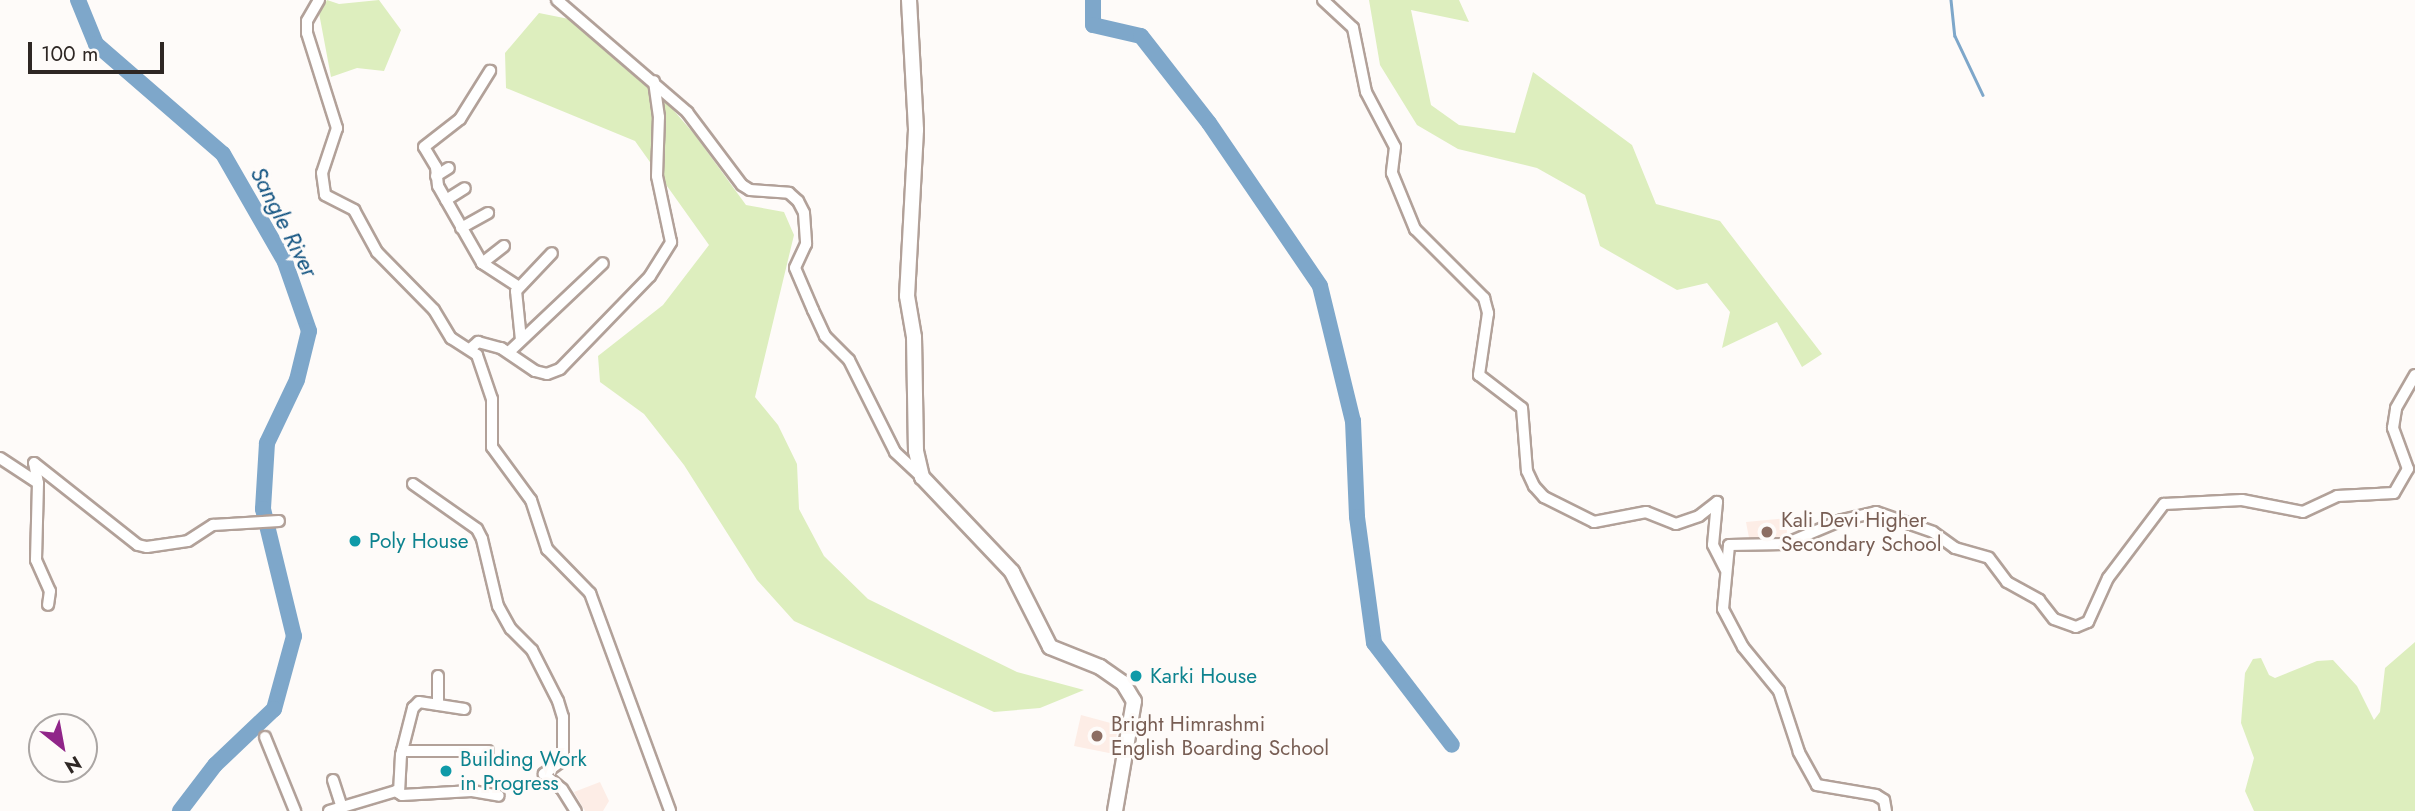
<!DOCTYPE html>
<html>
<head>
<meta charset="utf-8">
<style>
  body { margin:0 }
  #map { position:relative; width:2415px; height:811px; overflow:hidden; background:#fefbf9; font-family:Jost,sans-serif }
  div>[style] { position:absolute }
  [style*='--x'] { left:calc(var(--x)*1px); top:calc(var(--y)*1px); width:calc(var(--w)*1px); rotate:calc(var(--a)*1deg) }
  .built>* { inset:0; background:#fdede6 }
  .green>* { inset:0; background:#ddeebe }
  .stream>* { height:2.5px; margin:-1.25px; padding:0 1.25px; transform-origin:1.25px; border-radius:1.25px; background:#7ea7ca }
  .river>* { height:16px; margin:-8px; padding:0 8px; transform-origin:8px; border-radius:8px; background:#7ea7ca }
  .roads { filter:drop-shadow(2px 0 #b2a199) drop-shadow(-2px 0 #b2a199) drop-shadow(0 2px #b2a199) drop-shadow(0 -2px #b2a199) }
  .street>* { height:10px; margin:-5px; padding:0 5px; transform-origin:5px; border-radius:5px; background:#fff }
  .secondary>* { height:14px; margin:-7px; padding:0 7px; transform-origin:7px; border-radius:7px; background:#fff }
  .dots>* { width:19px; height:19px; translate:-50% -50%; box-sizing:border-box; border:4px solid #fefbf9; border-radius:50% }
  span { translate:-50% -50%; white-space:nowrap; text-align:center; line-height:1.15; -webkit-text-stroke:6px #fefbf9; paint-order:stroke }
  .education-label { font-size:21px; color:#785e54 }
  .left { translate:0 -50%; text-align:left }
  .culture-label { font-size:21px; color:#0d838f }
  .water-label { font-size:23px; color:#105280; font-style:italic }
  .north { position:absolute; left:28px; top:713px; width:70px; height:70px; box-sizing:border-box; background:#fefbf9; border:2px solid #aba6a4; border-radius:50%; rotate:149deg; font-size:19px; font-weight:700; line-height:28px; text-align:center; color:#2e2724 }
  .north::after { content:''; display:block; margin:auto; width:24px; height:32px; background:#902589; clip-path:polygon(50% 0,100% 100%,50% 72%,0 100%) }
  .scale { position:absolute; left:28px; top:42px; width:136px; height:32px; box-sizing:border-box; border:4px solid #2e2724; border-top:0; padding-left:9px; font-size:21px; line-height:24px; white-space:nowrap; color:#2e2724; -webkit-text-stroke:5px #fefbf9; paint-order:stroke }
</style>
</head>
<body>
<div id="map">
  <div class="built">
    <i style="clip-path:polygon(1788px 518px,1786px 541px,1750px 543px,1746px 522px)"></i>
    <i style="clip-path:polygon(1081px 715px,1118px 725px,1114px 754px,1074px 746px)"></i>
    <i style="clip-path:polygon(600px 782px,609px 801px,603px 811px,585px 811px,574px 792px)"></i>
  </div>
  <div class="green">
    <i style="clip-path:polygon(327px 0,339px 4px,379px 0,401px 30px,384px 71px,357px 68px,331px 77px,319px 13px)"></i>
    <i style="clip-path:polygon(1369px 0,1459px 0,1469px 22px,1411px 10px,1431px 105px,1459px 125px,1515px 133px,1533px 72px,1632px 145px,1656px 204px,1720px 221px,1822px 354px,1802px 367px,1777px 322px,1722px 348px,1730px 312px,1707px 283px,1677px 290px,1600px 246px,1585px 195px,1537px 168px,1458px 149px,1417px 125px,1380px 65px)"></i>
    <i style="clip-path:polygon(539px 13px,574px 20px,636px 67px,695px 135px,746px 205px,784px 212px,794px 235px,755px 397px,778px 425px,797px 464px,799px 509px,824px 556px,868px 599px,1017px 672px,1084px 690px,1040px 708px,994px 712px,794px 621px,757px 580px,684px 465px,644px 414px,600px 382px,598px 356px,663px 305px,709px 245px,635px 141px,506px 88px,505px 53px)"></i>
    <i style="clip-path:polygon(2415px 642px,2415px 811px,2254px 811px,2245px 791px,2254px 758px,2241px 723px,2245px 673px,2253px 659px,2261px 658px,2269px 675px,2275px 678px,2317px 661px,2333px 660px,2357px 686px,2374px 720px,2380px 712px,2385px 668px)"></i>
  </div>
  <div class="stream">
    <i style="--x:1951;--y:0;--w:36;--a:84"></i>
    <i style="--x:1955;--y:36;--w:65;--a:64.6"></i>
  </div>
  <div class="river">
    <i style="--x:78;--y:0;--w:48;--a:67.8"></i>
    <i style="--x:96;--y:44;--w:168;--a:40.9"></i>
    <i style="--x:223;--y:154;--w:125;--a:60.1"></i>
    <i style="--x:285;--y:262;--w:73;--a:70.8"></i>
    <i style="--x:309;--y:331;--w:50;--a:103.8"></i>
    <i style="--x:297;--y:380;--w:70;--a:115.5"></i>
    <i style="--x:267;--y:443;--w:66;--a:93.5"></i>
    <i style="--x:263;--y:509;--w:131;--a:76.3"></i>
    <i style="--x:294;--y:636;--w:76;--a:105.3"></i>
    <i style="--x:274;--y:709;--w:81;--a:136.5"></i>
    <i style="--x:215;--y:765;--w:58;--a:127.3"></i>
    <i style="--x:1093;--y:0;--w:25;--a:90"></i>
    <i style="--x:1093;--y:25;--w:49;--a:12.9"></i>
    <i style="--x:1141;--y:36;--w:110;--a:52"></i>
    <i style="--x:1209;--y:123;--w:197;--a:55.7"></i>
    <i style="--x:1320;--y:286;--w:139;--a:76.3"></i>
    <i style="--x:1353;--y:421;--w:96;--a:87.6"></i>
    <i style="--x:1357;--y:517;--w:127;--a:82.3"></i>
    <i style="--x:1374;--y:643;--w:128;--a:52.6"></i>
  </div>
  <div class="roads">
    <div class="street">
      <i style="--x:319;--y:0;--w:24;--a:120"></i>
      <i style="--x:307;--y:21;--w:12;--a:90"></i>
      <i style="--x:307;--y:33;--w:100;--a:72.5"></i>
      <i style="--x:337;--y:128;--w:47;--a:108.4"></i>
      <i style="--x:322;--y:173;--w:22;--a:82"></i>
      <i style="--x:325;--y:195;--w:33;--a:27"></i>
      <i style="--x:354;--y:210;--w:48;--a:61.3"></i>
      <i style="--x:377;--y:252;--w:81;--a:45.5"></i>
      <i style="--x:434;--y:310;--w:33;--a:59"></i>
      <i style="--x:451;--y:338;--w:31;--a:33"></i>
      <i style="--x:477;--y:355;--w:46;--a:71.2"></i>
      <i style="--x:492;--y:399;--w:48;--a:90"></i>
      <i style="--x:492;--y:447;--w:66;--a:53.7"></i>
      <i style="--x:531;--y:500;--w:52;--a:71.9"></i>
      <i style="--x:547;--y:549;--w:62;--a:45.7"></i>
      <i style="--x:590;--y:593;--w:232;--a:69.8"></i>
      <i style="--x:557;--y:0;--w:172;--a:40.7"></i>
      <i style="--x:687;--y:112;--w:91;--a:53"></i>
      <i style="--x:742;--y:185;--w:9;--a:32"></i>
      <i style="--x:750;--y:190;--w:39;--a:4"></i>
      <i style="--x:789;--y:193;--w:12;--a:42"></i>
      <i style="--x:798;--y:201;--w:13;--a:63"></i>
      <i style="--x:804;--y:213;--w:31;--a:86"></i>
      <i style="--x:806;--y:244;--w:26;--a:115"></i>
      <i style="--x:795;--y:268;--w:46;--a:66.8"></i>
      <i style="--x:813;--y:310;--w:29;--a:65"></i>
      <i style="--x:825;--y:336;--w:34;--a:45"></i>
      <i style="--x:849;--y:360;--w:103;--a:63.4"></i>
      <i style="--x:895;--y:452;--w:37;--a:43"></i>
      <i style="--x:1323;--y:0;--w:41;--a:43"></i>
      <i style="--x:1353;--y:28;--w:65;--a:78.5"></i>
      <i style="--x:1366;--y:92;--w:62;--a:62.2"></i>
      <i style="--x:1395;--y:147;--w:26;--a:97"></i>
      <i style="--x:1392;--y:173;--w:61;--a:67.7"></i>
      <i style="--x:1415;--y:229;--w:98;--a:45"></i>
      <i style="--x:1484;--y:298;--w:16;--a:75"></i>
      <i style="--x:1488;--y:313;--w:63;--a:98.3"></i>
      <i style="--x:1479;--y:375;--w:54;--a:37.5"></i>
      <i style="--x:1522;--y:408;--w:63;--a:85.5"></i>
      <i style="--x:1527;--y:471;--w:17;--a:65"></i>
      <i style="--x:1534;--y:486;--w:15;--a:48"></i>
      <i style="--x:1544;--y:497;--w:56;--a:26.6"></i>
      <i style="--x:1594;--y:522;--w:53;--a:-10.9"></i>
      <i style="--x:1646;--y:512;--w:32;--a:22"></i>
      <i style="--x:1676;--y:524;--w:24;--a:-19"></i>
      <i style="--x:1699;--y:516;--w:23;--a:-38"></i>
      <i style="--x:1717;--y:502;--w:43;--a:95.3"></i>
      <i style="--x:1713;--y:545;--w:27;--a:63"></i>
      <i style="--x:436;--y:176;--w:15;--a:-32"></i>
      <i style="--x:446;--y:200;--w:22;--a:-32"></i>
      <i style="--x:461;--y:228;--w:31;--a:-29"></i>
      <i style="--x:504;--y:246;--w:28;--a:142"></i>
      <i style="--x:482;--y:263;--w:44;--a:33"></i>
      <i style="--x:482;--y:263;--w:89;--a:-119.7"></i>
      <i style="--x:438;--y:186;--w:19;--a:-96"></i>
      <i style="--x:436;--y:167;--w:23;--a:-121"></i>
      <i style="--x:424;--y:147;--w:46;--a:-37.9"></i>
      <i style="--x:460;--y:119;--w:57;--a:-58"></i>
      <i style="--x:521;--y:340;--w:49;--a:-95.8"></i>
      <i style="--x:516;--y:291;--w:52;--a:-46.5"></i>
      <i style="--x:470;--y:349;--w:11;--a:-41"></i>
      <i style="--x:478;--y:342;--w:24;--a:15"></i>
      <i style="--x:501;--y:348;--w:41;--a:34.1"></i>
      <i style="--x:535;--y:371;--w:12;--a:14"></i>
      <i style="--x:547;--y:374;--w:14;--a:-21"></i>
      <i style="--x:560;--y:369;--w:129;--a:-45.9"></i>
      <i style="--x:650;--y:276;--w:40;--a:-58"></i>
      <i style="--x:671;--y:242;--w:67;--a:-102"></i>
      <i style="--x:657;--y:176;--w:59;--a:-88.1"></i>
      <i style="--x:659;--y:117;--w:36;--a:-98"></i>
      <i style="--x:509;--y:352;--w:129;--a:-43.4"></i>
      <i style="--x:0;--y:458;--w:45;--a:33.3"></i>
      <i style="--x:38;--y:483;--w:20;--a:-101"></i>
      <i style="--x:34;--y:463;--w:132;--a:38.3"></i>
      <i style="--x:138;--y:545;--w:9;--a:13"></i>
      <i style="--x:147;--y:547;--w:41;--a:-8.3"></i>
      <i style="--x:188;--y:541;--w:30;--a:-33"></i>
      <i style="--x:213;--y:525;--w:66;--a:-3.5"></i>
      <i style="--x:38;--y:483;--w:77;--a:91.5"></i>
      <i style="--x:36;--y:560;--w:34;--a:66"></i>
      <i style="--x:50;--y:591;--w:14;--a:98"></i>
      <i style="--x:413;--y:484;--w:78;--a:35.1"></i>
      <i style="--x:477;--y:529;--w:11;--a:63"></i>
      <i style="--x:482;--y:539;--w:69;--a:76.6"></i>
      <i style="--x:498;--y:606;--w:26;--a:61"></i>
      <i style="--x:511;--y:629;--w:30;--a:45"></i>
      <i style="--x:532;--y:650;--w:57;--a:63"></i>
      <i style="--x:558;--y:701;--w:17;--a:73"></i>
      <i style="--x:563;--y:717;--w:43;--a:90"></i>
      <i style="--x:563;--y:760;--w:24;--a:144"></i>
      <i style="--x:544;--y:774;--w:23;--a:40"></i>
      <i style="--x:562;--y:789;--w:26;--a:58"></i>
      <i style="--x:438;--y:705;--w:29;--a:-90"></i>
      <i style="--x:265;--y:737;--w:80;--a:67.9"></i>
      <i style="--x:402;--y:751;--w:86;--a:0"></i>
      <i style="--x:333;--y:780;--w:28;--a:72"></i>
      <i style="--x:399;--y:793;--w:38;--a:-87"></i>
      <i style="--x:401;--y:755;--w:49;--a:-75.7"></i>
      <i style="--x:413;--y:708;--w:8;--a:-45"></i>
      <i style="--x:419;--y:702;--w:46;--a:8.8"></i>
      <i style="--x:329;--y:811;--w:70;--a:-16.6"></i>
      <i style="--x:396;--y:791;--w:7;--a:34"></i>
      <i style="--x:402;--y:795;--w:70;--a:-3.3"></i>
      <i style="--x:472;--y:791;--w:27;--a:10"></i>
      <i style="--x:1886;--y:811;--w:11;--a:-100"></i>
      <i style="--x:1884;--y:800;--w:9;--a:-148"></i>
      <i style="--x:1876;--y:795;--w:60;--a:-170.4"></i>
      <i style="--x:1817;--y:785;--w:38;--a:-119"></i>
      <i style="--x:1799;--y:752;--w:64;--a:-108.2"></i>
      <i style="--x:1779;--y:691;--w:57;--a:-129.3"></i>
      <i style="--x:1743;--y:647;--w:43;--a:-117.8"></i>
      <i style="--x:1723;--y:609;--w:64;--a:-84.6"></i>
      <i style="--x:1729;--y:545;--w:56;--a:-1"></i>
      <i style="--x:1785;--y:544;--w:62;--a:-22.8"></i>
      <i style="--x:1842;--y:520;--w:35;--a:-13"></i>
      <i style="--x:1876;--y:512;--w:60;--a:19.3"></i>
      <i style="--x:1933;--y:532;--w:27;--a:36"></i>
      <i style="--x:1955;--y:548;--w:35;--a:16"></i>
      <i style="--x:1989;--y:558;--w:30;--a:53"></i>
      <i style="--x:2007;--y:582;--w:37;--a:29"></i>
      <i style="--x:2039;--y:600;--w:24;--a:52"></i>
      <i style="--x:2054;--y:619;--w:23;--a:20"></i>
      <i style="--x:2076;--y:627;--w:13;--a:-23"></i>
      <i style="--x:2088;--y:622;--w:48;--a:-65.6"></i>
      <i style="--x:2108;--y:578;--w:93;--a:-52.9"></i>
      <i style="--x:2164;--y:504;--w:78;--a:-2.9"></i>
      <i style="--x:2242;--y:500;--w:62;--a:11.1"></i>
      <i style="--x:2303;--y:512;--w:38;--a:-25"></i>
      <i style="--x:2337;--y:496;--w:57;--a:-3"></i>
      <i style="--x:2394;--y:493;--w:28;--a:-60"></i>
      <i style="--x:2408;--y:469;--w:44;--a:-110.1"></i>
      <i style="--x:2393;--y:428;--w:20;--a:-81"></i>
      <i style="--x:2396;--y:408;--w:38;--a:-60"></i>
    </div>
    <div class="secondary">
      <i style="--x:909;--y:0;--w:130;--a:86.9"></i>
      <i style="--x:916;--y:130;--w:166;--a:93.1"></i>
      <i style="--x:907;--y:296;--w:42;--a:80.3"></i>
      <i style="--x:914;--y:337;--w:114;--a:89"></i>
      <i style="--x:916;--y:451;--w:27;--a:77"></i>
      <i style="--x:922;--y:477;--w:131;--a:46.5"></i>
      <i style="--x:1012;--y:572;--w:84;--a:63.1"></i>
      <i style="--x:1050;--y:647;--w:54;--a:21.8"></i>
      <i style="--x:1100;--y:667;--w:28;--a:35"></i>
      <i style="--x:1123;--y:683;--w:21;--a:59"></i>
      <i style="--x:1134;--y:701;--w:112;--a:99.8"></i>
    </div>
  </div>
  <div class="dots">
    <i style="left:1767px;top:532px;background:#8d6e63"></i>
    <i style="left:355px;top:541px;background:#0f9aa8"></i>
    <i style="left:1136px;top:676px;background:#0f9aa8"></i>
    <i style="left:1097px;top:736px;background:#8d6e63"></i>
    <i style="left:446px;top:771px;background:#0f9aa8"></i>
  </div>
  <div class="education-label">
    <span class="left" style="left:1781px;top:532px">Kali Devi Higher<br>Secondary School</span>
    <span class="left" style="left:1111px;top:736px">Bright Himrashmi<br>English Boarding School</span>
  </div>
  <div class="culture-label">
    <span class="left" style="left:369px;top:541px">Poly House</span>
    <span class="left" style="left:1150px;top:676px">Karki House</span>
    <span class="left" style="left:460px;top:771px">Building Work<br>in Progress</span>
  </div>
  <div class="water-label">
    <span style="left:284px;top:222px;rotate:63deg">Sangle River</span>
  </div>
  <div class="north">N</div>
  <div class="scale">100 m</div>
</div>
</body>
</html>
